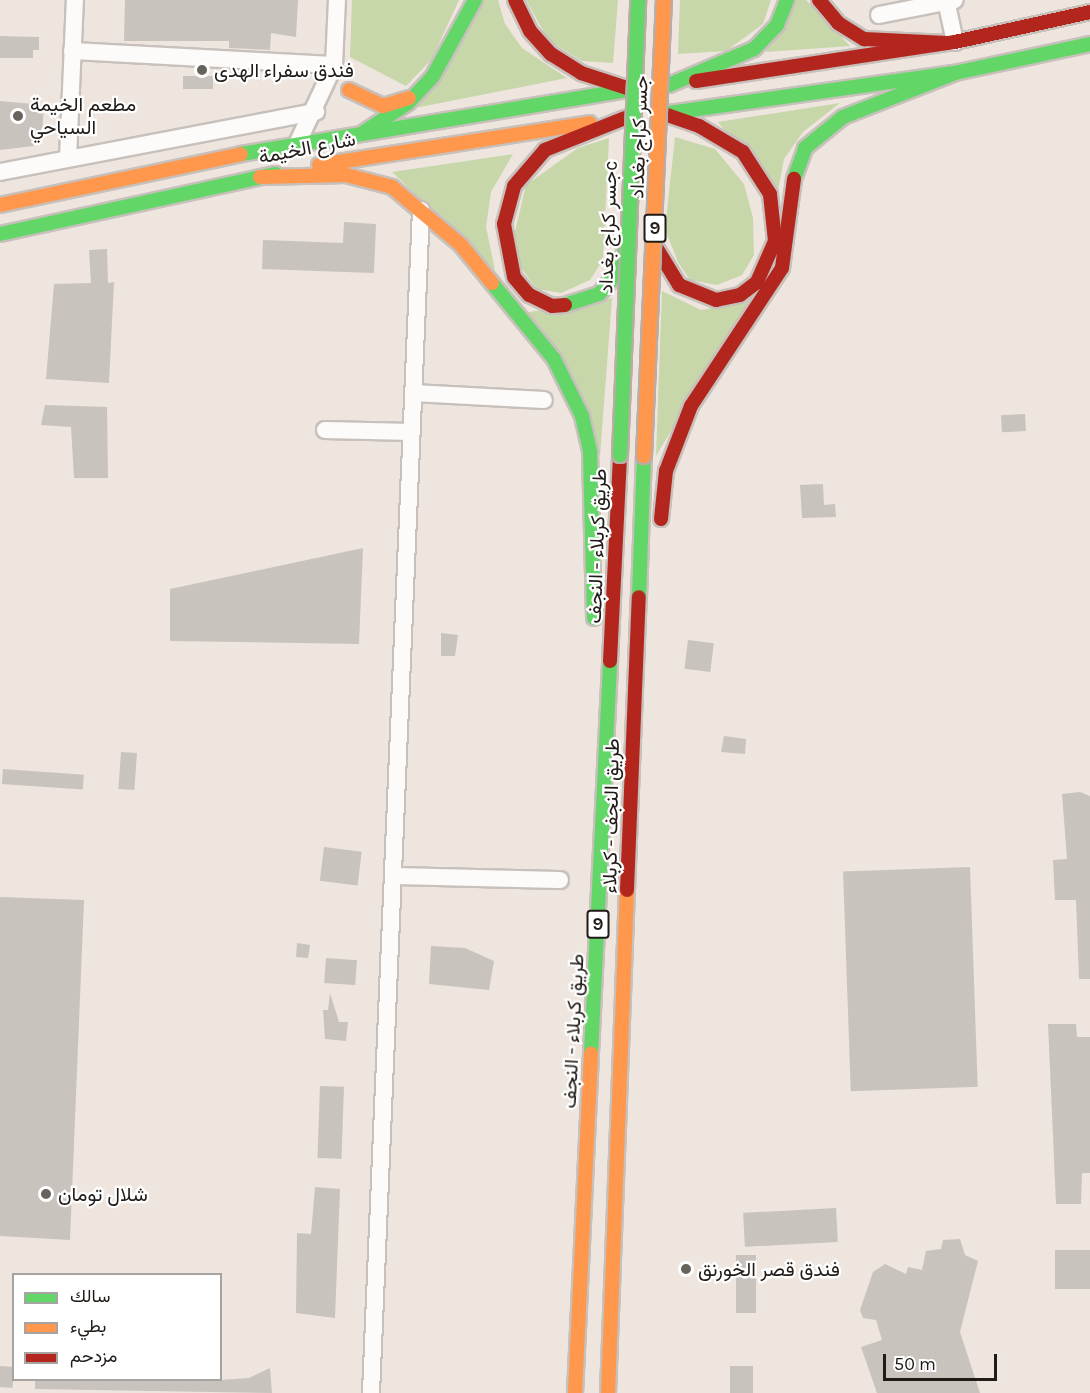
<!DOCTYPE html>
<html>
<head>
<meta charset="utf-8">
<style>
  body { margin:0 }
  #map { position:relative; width:1090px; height:1393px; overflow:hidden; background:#ede5de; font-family:Karla,Vazirmatn,sans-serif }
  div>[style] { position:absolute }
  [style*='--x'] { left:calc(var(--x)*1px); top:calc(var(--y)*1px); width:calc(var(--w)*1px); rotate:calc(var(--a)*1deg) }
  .green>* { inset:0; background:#c8d7aa }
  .building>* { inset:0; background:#c9c3bd; transform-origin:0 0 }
  .roads { filter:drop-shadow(2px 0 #c7c0bb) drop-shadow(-2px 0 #c7c0bb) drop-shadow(0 2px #c7c0bb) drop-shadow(0 -2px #c7c0bb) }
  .street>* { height:16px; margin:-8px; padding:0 8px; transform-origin:8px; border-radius:8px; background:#fcfbfa }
  .fast>* { height:14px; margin:-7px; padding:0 7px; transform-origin:7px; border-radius:7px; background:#63d668 }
  .slow>* { height:14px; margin:-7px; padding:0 7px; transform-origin:7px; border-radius:7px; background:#ff974d }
  .jam>* { height:14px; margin:-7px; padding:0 7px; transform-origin:7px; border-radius:7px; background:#b3261e }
  .bridges { filter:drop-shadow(2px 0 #bbaca6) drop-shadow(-2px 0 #bbaca6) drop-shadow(0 2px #bbaca6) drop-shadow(0 -2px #bbaca6) }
  .fast-bridge>* { height:14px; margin:-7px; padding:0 7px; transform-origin:7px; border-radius:7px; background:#63d668 }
  .slow-bridge>* { height:14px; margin:-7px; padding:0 7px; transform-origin:7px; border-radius:7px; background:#ff974d }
  .dots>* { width:16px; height:16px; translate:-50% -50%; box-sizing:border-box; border:3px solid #fff; border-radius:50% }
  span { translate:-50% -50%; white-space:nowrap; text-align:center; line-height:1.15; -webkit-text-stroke:4.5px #fff; paint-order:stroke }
  .shield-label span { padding:2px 4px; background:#fff; border:2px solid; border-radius:4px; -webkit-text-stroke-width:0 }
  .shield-label { font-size:18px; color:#211b17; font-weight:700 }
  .poi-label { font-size:20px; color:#211b17 }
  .left { translate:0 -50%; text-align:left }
  .street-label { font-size:20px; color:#211b17 }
  .legend { position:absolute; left:12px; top:1273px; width:210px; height:108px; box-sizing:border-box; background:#fff; border:2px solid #a6a4a2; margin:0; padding:8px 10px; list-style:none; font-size:18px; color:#211b17 }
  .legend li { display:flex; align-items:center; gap:12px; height:30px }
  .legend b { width:30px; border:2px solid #a6a4a2 }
  .scale { position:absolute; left:883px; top:1354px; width:114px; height:27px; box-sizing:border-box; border:3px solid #211b17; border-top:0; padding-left:8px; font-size:18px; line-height:21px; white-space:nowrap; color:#211b17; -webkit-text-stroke:4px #fff; paint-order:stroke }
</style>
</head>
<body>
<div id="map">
  <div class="green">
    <i style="clip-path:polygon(352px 0,459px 0,432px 59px,406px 86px,350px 57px)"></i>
    <i style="clip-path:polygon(483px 0,498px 0,505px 24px,522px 48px,567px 78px,415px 108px)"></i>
    <i style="clip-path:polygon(526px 0,618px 0,613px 63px,582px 61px,549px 41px)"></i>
    <i style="clip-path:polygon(680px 0,771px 0,763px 24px,726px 51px,678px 54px)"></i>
    <i style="clip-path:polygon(792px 0,806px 0,850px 46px,766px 52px)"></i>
    <i style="clip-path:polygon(840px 103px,803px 132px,784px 159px,777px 196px,718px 122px)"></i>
    <i style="clip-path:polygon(675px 137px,715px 149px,744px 184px,753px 218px,754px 255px,742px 275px,717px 285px,690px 280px,678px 262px,665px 229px)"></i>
    <i style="clip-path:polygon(609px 138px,603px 260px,590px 280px,561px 293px,537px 289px,521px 268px,514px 236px,526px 185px,578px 148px)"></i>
    <i style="clip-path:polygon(513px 154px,491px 192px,486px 227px,495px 270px,392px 172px)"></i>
    <i style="clip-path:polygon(662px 291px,701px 310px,748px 302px,656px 456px)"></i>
    <i style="clip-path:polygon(612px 298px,600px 456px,524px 313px)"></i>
  </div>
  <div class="building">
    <i style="clip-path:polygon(125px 0,298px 0,296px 37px,271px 33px,270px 50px,229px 48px,229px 41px,124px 41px)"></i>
    <i style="clip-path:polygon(0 36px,39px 37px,39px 50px,33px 50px,33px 58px,0 58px)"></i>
    <i style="left:183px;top:76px;width:30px;height:13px"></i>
    <i style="clip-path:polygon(0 101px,44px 105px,41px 145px,0 150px)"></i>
    <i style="clip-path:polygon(344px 222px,376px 224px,374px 273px,262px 269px,263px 240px,343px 243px)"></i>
    <i style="clip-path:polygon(107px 249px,108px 283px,114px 282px,109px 383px,46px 379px,54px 284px,91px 283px,89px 250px)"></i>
    <i style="clip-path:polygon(45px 405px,107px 407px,108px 478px,74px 478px,71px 427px,41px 425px)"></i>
    <i style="left:1025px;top:414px;width:17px;height:24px;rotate:87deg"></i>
    <i style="clip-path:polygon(823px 484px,824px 505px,835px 504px,836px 517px,802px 518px,800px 485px)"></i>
    <i style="clip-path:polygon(363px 548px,359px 644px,170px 641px,170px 589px)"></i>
    <i style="clip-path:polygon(441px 633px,458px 635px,455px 656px,441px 656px)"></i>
    <i style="left:688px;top:640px;width:26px;height:29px;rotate:7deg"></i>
    <i style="clip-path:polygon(724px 736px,746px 739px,745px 754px,721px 752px)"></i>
    <i style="left:121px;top:752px;width:16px;height:37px;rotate:4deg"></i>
    <i style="left:3px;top:769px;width:81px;height:15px;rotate:4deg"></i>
    <i style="clip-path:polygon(1080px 792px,1090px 796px,1090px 979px,1079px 979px,1076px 900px,1055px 900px,1053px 860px,1067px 859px,1062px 794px)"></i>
    <i style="left:324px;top:847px;width:38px;height:34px;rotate:7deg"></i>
    <i style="left:970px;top:867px;width:220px;height:127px;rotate:88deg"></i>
    <i style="clip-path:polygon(0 897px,84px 900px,70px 1240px,0 1236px)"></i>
    <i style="clip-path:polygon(297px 943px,310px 945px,308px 958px,296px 957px)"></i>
    <i style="clip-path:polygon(431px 946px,465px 948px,494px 961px,489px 990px,429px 984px)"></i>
    <i style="left:326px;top:958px;width:31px;height:25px;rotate:4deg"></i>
    <i style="clip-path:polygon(330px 993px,339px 1022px,348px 1022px,346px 1041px,325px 1039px,323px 1010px,328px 1010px)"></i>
    <i style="clip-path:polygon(1048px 1024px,1076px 1024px,1077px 1037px,1090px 1037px,1090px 1173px,1082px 1173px,1081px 1204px,1056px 1204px)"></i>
    <i style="left:320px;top:1086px;width:24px;height:72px;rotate:2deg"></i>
    <i style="clip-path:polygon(315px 1187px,340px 1189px,335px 1318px,296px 1313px,297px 1233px,311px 1234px)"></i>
    <i style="left:836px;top:1208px;width:34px;height:93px;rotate:87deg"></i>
    <i style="clip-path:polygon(960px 1239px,965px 1255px,978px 1261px,960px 1332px,980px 1393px,877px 1393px,861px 1347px,882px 1340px,876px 1320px,863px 1318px,860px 1310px,873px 1272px,885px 1264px,906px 1274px,908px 1267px,922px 1270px,926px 1251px,941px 1249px,943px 1240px)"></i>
    <i style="left:1090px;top:1250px;width:39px;height:35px;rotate:90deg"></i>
    <i style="left:736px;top:1255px;width:20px;height:58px"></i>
    <i style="left:0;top:1366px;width:14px;height:21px;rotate:4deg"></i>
    <i style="left:730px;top:1366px;width:23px;height:27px"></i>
    <i style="clip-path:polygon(270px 1368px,272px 1393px,35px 1389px,35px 1380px,220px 1380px,249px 1378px)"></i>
  </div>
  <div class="roads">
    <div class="street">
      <i style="--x:946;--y:0;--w:43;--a:77.9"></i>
      <i style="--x:879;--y:15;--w:77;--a:-11.2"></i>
      <i style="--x:72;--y:51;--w:262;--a:3.1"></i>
      <i style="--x:298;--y:142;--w:85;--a:-64.9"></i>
      <i style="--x:334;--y:65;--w:65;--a:-87.4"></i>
      <i style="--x:68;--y:158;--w:158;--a:-87.5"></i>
      <i style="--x:0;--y:172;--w:322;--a:-10.8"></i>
      <i style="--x:413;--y:393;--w:131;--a:3.1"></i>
      <i style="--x:325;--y:430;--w:87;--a:1.3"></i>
      <i style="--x:394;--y:876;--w:166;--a:1.4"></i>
      <i style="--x:371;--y:1393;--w:1184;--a:-87.58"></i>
    </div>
    <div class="fast">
      <i style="--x:669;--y:85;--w:92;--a:-23"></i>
      <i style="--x:754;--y:49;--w:33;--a:-46"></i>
      <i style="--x:777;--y:25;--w:27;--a:-68"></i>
      <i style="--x:662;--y:114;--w:296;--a:-8"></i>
      <i style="--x:955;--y:73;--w:138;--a:-12.1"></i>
      <i style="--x:364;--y:132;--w:53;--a:-33.4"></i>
      <i style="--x:408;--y:103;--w:37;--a:-47"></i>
      <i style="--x:433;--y:76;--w:87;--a:-61.1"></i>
      <i style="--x:241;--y:154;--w:391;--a:-9.4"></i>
      <i style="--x:794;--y:179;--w:33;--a:-70"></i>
      <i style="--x:805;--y:148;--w:49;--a:-39.2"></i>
      <i style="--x:843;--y:117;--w:120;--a:-21.4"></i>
      <i style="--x:0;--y:234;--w:282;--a:-12.3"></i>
      <i style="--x:492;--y:283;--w:98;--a:50.8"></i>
      <i style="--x:554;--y:359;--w:64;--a:63.8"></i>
      <i style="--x:582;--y:416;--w:37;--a:77"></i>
      <i style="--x:590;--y:452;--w:166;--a:88.6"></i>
      <i style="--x:565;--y:305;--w:36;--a:-18"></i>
      <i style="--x:599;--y:294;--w:24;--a:-48"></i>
      <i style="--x:615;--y:276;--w:34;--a:-69"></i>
      <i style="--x:639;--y:597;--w:141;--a:-88"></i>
      <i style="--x:591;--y:1053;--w:392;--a:-87.2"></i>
    </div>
    <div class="slow">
      <i style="--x:349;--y:90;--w:38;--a:25"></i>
      <i style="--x:383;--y:106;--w:27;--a:-17"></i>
      <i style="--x:319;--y:165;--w:274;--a:-8.8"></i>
      <i style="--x:260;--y:177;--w:86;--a:-1.3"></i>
      <i style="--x:346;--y:175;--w:48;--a:14.6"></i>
      <i style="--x:392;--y:187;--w:90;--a:40"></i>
      <i style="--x:461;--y:245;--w:49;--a:50.8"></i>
      <i style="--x:0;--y:205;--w:246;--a:-11.9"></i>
      <i style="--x:575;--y:1393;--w:340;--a:-87.3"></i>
      <i style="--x:608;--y:1393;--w:503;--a:-87.84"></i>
    </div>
    <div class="jam">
      <i style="--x:515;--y:0;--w:34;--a:64"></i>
      <i style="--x:530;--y:31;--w:31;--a:48"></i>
      <i style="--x:551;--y:54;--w:36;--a:32"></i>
      <i style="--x:581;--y:73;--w:52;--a:18.1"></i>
      <i style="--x:819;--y:0;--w:30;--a:50"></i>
      <i style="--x:838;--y:23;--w:31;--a:32"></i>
      <i style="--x:864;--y:39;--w:83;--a:2.8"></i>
      <i style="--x:696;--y:81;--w:262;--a:-8.6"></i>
      <i style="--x:955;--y:42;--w:138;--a:-12.5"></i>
      <i style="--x:654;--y:244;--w:48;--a:58.6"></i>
      <i style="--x:679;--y:285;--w:40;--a:22"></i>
      <i style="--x:716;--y:300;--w:25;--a:-12"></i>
      <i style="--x:740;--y:295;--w:21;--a:-37"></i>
      <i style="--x:757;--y:282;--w:45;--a:-66.3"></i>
      <i style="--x:775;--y:241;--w:47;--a:-96.1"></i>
      <i style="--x:770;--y:194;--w:50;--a:-122.7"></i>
      <i style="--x:743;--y:152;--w:51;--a:-149.4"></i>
      <i style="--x:699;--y:126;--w:37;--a:-161"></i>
      <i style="--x:565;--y:305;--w:13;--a:176"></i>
      <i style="--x:552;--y:306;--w:25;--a:-154"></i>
      <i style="--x:529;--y:295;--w:23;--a:-130"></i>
      <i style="--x:514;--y:277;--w:54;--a:-100.7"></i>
      <i style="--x:504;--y:224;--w:39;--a:-75"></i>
      <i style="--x:514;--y:186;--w:48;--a:-49.3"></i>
      <i style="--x:545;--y:150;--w:86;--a:-21.8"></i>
      <i style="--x:661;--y:519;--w:48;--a:-84.1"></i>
      <i style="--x:666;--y:471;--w:70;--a:-69"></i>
      <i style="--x:691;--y:406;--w:165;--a:-56.6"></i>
      <i style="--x:782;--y:268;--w:90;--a:-82.3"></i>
      <i style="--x:610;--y:661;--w:206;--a:-87.2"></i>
      <i style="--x:627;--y:890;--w:293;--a:-87.7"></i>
    </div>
  </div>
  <div class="bridges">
    <div class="fast-bridge">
      <i style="--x:620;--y:455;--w:455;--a:-87.7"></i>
    </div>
    <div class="slow-bridge">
      <i style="--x:644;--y:456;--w:456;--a:-87.5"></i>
    </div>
  </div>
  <div class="dots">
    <i style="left:202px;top:70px;background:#68625d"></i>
    <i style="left:18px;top:116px;background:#68625d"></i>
    <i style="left:46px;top:1194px;background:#68625d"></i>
    <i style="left:686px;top:1269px;background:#68625d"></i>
  </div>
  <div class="shield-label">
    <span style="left:655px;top:228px">9</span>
    <span style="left:598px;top:924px">9</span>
  </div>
  <div class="poi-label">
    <span class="left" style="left:214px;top:70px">فندق سفراء الهدى</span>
    <span class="left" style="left:30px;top:116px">مطعم الخيمة<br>السياحي</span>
    <span class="left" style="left:58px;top:1194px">شلال تومان</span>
    <span class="left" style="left:698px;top:1269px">فندق قصر الخورنق</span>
  </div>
  <div class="street-label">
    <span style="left:639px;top:137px;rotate:-88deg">جسر كراج بغداد</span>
    <span style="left:307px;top:148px;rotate:-11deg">شارع الخيمة</span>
    <span style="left:608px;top:227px;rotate:-88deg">جسر كراج بغدادc</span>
    <span style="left:597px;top:546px;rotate:-88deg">طريق کربلاء - النجف</span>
    <span style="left:611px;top:816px;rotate:-89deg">طريق النجف - کربلاء</span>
    <span style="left:573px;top:1031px;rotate:-87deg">طريق کربلاء - النجف</span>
  </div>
  <ul class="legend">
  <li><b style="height:8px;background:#63d668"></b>سالك</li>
  <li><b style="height:8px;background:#ff974d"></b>بطيء</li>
  <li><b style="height:8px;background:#b3261e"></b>مزدحم</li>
  </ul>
  <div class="scale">50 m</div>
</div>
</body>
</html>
